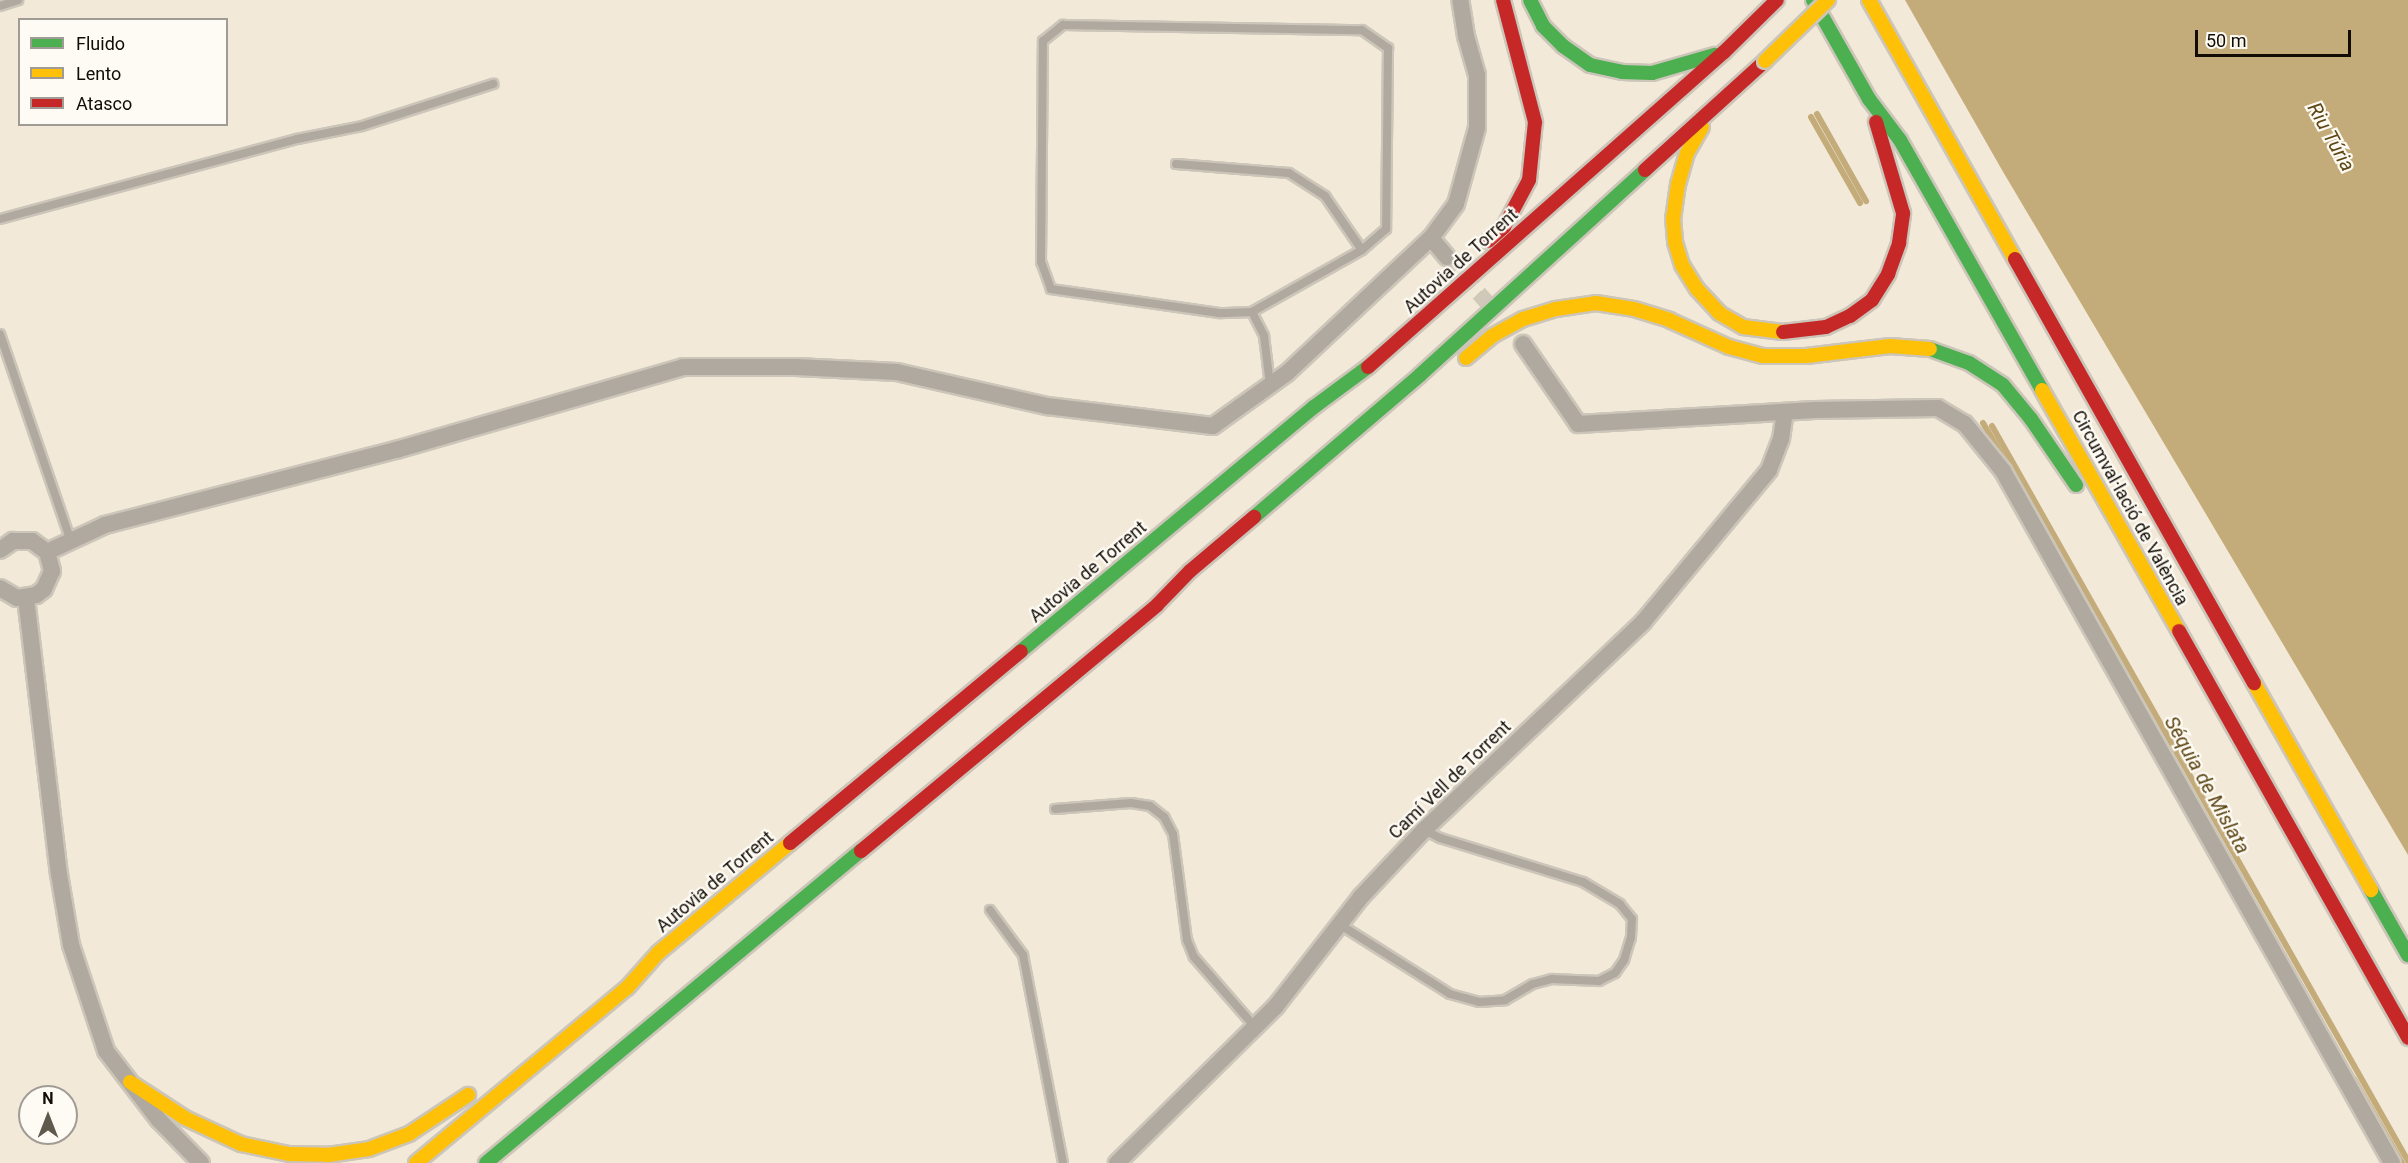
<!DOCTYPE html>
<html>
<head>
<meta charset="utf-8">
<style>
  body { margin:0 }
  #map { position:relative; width:2408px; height:1163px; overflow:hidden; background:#f2e9d8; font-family:Roboto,sans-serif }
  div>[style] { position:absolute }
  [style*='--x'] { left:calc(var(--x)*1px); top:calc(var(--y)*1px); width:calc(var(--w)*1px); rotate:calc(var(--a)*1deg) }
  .water>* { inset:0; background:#c4ab7a }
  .stream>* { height:6px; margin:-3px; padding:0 3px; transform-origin:3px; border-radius:3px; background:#c4ab7a }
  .street-tunnel>* { height:16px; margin-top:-8px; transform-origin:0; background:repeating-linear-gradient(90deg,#d0c8b8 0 16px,transparent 0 24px) }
  .roads { filter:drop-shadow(2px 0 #ccc5b9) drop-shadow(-2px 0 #ccc5b9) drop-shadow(0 2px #ccc5b9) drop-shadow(0 -2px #ccc5b9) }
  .lane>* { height:8px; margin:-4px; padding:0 4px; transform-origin:4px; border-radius:4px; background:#b0a99f }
  .street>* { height:16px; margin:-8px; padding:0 8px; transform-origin:8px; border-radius:8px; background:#b0a99f }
  .fast>* { height:14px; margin:-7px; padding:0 7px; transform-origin:7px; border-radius:7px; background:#4caf50 }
  .slow>* { height:14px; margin:-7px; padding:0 7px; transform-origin:7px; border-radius:7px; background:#ffc107 }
  .jam>* { height:14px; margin:-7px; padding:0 7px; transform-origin:7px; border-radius:7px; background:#c62828 }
  .bridges { filter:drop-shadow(2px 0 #ccc5b9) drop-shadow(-2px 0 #ccc5b9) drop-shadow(0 2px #ccc5b9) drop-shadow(0 -2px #ccc5b9) }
  .slow-bridge>* { height:14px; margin:-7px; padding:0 7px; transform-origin:7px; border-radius:7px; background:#ffc107 }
  span { translate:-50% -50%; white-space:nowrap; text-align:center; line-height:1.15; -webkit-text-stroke:4.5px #fefbf5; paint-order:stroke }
  .street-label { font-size:18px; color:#120c04 }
  .water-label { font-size:20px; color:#5d4614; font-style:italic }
  .legend { position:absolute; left:18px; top:18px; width:210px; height:108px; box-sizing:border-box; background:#fefbf5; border:2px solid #a09b95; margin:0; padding:8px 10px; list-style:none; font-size:18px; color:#120c04 }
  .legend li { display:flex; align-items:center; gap:12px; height:30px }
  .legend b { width:30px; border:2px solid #a09b95 }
  .north { position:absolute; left:18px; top:1085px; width:60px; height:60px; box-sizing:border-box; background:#fefbf5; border:2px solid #a09b95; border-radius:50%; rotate:0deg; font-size:16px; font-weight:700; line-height:24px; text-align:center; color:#120c04 }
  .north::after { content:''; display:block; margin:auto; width:21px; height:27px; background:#60594e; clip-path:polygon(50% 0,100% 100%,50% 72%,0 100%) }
  .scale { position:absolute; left:2195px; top:30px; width:156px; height:27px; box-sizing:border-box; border:3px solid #120c04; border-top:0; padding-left:8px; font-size:18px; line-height:21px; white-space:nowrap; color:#120c04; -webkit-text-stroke:4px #fefbf5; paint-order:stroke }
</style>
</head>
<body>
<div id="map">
  <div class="water">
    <i style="clip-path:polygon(1905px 0,2408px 0,2408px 855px,2002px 170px)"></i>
  </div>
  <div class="stream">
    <i style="--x:1817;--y:114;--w:100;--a:60.6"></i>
    <i style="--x:1811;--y:117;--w:99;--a:60.3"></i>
    <i style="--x:1983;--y:423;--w:48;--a:59.7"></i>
    <i style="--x:1992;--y:426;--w:845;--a:60.49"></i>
    <i style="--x:2354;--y:1079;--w:97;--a:60.3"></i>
  </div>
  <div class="street-tunnel">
    <i style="--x:1447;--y:257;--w:76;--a:48.7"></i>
  </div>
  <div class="roads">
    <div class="lane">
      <i style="--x:0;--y:6;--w:19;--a:-18"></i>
      <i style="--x:1063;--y:25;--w:299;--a:1"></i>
      <i style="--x:1362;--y:30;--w:32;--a:35"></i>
      <i style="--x:1388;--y:48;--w:181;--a:90.6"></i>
      <i style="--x:1386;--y:229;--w:32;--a:139"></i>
      <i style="--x:1362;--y:250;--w:126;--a:150.6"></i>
      <i style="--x:1252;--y:312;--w:33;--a:178"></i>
      <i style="--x:1219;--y:313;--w:170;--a:-171.9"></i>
      <i style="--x:1051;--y:289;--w:29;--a:-110"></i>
      <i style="--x:1041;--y:262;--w:221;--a:-89.5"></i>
      <i style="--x:1043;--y:41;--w:26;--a:-39"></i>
      <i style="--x:1176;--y:164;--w:113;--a:4.6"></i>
      <i style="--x:1289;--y:173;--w:43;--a:32.6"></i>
      <i style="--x:1325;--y:196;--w:65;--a:55.6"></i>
      <i style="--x:0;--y:219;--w:308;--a:-15.1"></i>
      <i style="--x:297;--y:139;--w:66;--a:-11.3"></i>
      <i style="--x:362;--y:126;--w:138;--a:-17.8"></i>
      <i style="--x:1252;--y:312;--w:27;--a:63"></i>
      <i style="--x:1264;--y:336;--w:49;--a:83"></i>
      <i style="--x:0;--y:334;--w:219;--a:71.1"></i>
      <i style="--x:1055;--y:809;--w:76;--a:-4.5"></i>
      <i style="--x:1131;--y:803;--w:19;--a:9"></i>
      <i style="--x:1150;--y:806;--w:18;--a:38"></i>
      <i style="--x:1164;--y:817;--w:19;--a:62"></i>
      <i style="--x:1173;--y:834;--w:107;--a:82.5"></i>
      <i style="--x:1187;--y:940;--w:18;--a:68"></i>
      <i style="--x:1194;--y:957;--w:93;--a:48.9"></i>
      <i style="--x:990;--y:910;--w:56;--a:53.7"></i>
      <i style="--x:1023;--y:955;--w:212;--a:79.1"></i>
      <i style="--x:1339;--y:924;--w:131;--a:32.2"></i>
      <i style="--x:1450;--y:994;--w:30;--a:15"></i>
      <i style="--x:1479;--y:1002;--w:26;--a:-4"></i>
      <i style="--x:1505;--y:1000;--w:32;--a:-30"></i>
      <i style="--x:1533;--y:984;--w:20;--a:-15"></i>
      <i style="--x:1552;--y:979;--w:47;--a:2.4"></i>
      <i style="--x:1599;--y:981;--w:18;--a:-27"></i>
      <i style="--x:1615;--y:973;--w:16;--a:-55"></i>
      <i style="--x:1624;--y:960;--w:24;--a:-73"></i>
      <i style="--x:1631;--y:937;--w:18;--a:-87"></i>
      <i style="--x:1632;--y:919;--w:19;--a:-129"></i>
      <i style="--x:1620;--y:904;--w:43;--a:-149.3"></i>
      <i style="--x:1583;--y:882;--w:150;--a:-162.9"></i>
      <i style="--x:1440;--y:838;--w:18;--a:-153"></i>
    </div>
    <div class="street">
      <i style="--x:1431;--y:238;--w:25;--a:50"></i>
      <i style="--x:1523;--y:344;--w:97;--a:55.5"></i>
      <i style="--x:1578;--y:424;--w:237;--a:-3.4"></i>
      <i style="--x:1815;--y:410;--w:123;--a:-0.9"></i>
      <i style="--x:1938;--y:408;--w:31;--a:31"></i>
      <i style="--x:1965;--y:424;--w:60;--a:51"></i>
      <i style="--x:2003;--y:471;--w:794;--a:60.66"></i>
      <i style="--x:0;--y:550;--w:16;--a:-35"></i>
      <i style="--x:13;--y:541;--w:19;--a:0"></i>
      <i style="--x:32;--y:541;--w:19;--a:36"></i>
      <i style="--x:47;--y:552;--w:20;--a:75"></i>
      <i style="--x:52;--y:571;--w:20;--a:114"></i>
      <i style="--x:44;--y:589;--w:10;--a:143"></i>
      <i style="--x:36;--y:595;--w:19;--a:171"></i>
      <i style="--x:17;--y:598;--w:20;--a:-150"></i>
      <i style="--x:47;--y:552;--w:64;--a:-25"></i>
      <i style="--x:105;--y:525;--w:301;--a:-14.5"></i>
      <i style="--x:396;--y:450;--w:299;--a:-16.1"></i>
      <i style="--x:683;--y:367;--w:113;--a:0"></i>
      <i style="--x:796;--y:367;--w:101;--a:2.8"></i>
      <i style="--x:897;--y:372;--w:154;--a:12.8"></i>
      <i style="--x:1047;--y:406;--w:167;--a:6.9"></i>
      <i style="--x:1213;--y:426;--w:91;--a:-35.6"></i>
      <i style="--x:1287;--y:373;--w:197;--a:-43.2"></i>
      <i style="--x:1431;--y:238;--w:42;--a:-53.7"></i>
      <i style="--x:1456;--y:204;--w:79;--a:-74.6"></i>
      <i style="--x:1477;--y:128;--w:53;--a:-90"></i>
      <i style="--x:1477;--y:75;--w:41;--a:-105.8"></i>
      <i style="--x:1466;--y:36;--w:36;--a:-99"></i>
      <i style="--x:26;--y:598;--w:278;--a:83.2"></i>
      <i style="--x:59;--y:874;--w:72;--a:80.4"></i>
      <i style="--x:71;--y:945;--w:112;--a:71.7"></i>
      <i style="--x:106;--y:1051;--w:87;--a:52.5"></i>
      <i style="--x:159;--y:1120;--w:60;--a:45.7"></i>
      <i style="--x:1117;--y:1163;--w:223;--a:-44.6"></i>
      <i style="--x:1276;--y:1006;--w:138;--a:-52.1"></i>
      <i style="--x:1361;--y:897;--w:92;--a:-46.8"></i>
      <i style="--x:1424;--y:830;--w:302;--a:-43.5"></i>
      <i style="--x:1643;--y:622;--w:197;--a:-50.3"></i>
      <i style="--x:1769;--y:470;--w:33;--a:-69"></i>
      <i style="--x:1781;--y:439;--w:27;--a:-82"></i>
    </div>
    <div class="fast">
      <i style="--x:1530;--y:0;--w:29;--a:63"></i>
      <i style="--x:1543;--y:26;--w:28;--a:45"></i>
      <i style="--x:1563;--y:46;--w:33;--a:35"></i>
      <i style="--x:1590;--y:65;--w:33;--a:12"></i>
      <i style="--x:1622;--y:72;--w:30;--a:2"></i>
      <i style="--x:1652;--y:73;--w:65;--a:-16.2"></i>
      <i style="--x:1813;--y:0;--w:114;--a:60.5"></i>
      <i style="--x:1869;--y:99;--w:51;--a:52.9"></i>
      <i style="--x:1900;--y:140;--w:288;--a:60.4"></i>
      <i style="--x:1930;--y:349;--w:41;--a:19.7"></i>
      <i style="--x:1969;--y:363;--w:40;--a:32.9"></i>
      <i style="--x:2003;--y:385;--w:44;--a:50.5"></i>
      <i style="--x:2031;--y:419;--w:80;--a:55.7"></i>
      <i style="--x:1254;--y:517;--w:218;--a:-40.5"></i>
      <i style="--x:1420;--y:375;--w:304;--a:-42.3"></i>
      <i style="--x:1021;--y:651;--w:381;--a:-39.8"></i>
      <i style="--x:1314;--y:407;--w:67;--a:-36.5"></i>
      <i style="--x:2371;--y:890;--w:75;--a:60.4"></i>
      <i style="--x:486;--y:1163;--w:488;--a:-39.8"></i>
    </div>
    <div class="slow">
      <i style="--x:1869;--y:0;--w:297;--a:60.6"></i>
      <i style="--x:1702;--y:127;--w:30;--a:120"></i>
      <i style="--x:1687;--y:153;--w:32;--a:106"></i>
      <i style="--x:1678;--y:184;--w:34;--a:98"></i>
      <i style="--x:1673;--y:218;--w:24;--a:85"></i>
      <i style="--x:1675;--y:242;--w:24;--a:73"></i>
      <i style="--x:1682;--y:265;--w:28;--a:58"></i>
      <i style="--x:1697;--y:289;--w:33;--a:47"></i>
      <i style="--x:1719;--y:313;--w:28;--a:30"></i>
      <i style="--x:1743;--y:327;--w:40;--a:7.1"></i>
      <i style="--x:1466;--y:358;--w:34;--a:-40"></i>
      <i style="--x:1492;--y:336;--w:35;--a:-29"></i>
      <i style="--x:1523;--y:319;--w:34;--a:-17"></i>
      <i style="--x:1556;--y:309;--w:40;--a:-8.5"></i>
      <i style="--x:1596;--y:303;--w:38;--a:9"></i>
      <i style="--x:1634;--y:309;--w:37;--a:17"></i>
      <i style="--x:1669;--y:320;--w:66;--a:24.2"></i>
      <i style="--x:1729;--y:347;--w:35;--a:15"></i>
      <i style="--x:1763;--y:356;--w:43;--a:0"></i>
      <i style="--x:1806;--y:356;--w:85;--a:-6.8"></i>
      <i style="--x:1890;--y:346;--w:40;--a:4.3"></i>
      <i style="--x:2042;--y:390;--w:277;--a:60.4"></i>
      <i style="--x:2254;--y:683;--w:238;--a:60.5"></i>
      <i style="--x:130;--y:1082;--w:66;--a:33.2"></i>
      <i style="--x:185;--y:1118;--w:62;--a:24.9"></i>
      <i style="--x:241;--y:1144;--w:49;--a:11.8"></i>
      <i style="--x:289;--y:1154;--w:39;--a:1"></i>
      <i style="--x:328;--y:1155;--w:41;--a:-8.3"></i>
      <i style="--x:369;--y:1149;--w:43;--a:-20.6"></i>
      <i style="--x:409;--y:1134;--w:71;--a:-33.5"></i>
      <i style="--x:416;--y:1163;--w:274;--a:-39.7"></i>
      <i style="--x:627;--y:988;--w:47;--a:-48.5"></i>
      <i style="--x:658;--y:953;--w:172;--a:-39.8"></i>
    </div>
    <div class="jam">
      <i style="--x:1645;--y:170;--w:162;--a:-42.2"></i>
      <i style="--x:1488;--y:241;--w:21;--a:-41"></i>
      <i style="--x:1504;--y:227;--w:53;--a:-62"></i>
      <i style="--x:1529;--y:180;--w:58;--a:-84.1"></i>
      <i style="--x:1535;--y:122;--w:126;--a:-104.7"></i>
      <i style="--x:2015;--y:259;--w:487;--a:60.6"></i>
      <i style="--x:1783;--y:332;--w:43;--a:-6.6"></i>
      <i style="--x:1826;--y:327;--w:26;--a:-25"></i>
      <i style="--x:1850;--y:316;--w:27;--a:-36"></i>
      <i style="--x:1872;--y:300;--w:31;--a:-58"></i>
      <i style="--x:1888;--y:274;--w:33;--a:-70"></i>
      <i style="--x:1899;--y:243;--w:30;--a:-82"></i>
      <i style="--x:1903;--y:213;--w:95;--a:-106.5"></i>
      <i style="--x:1368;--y:367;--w:475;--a:-41.5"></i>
      <i style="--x:1724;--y:52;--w:74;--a:-44.5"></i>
      <i style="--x:2179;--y:631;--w:467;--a:60.6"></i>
      <i style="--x:790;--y:843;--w:300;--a:-39.7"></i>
      <i style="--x:861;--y:851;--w:385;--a:-39.7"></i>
      <i style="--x:1157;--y:605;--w:47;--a:-45.9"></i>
      <i style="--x:1190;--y:571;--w:84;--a:-40.2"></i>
    </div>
  </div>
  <div class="bridges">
    <div class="slow-bridge">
      <i style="--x:1765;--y:61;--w:88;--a:-44.1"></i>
    </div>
  </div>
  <div class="street-label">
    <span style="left:1461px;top:261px;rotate:-42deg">Autovia de Torrent</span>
    <span style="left:2130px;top:508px;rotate:61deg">Circumval·lació de València</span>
    <span style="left:1088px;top:572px;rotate:-40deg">Autovia de Torrent</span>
    <span style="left:1450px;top:780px;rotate:-44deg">Camí Vell de Torrent</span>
    <span style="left:715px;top:882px;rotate:-40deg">Autovia de Torrent</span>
  </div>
  <div class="water-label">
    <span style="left:2331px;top:137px;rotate:61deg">Riu Túria</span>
    <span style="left:2207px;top:785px;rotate:61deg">Séquia de Mislata</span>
  </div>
  <ul class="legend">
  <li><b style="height:8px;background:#4caf50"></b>Fluido</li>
  <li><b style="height:8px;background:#ffc107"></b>Lento</li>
  <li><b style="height:8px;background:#c62828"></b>Atasco</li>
  </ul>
  <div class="north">N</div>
  <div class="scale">50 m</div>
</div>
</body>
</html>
